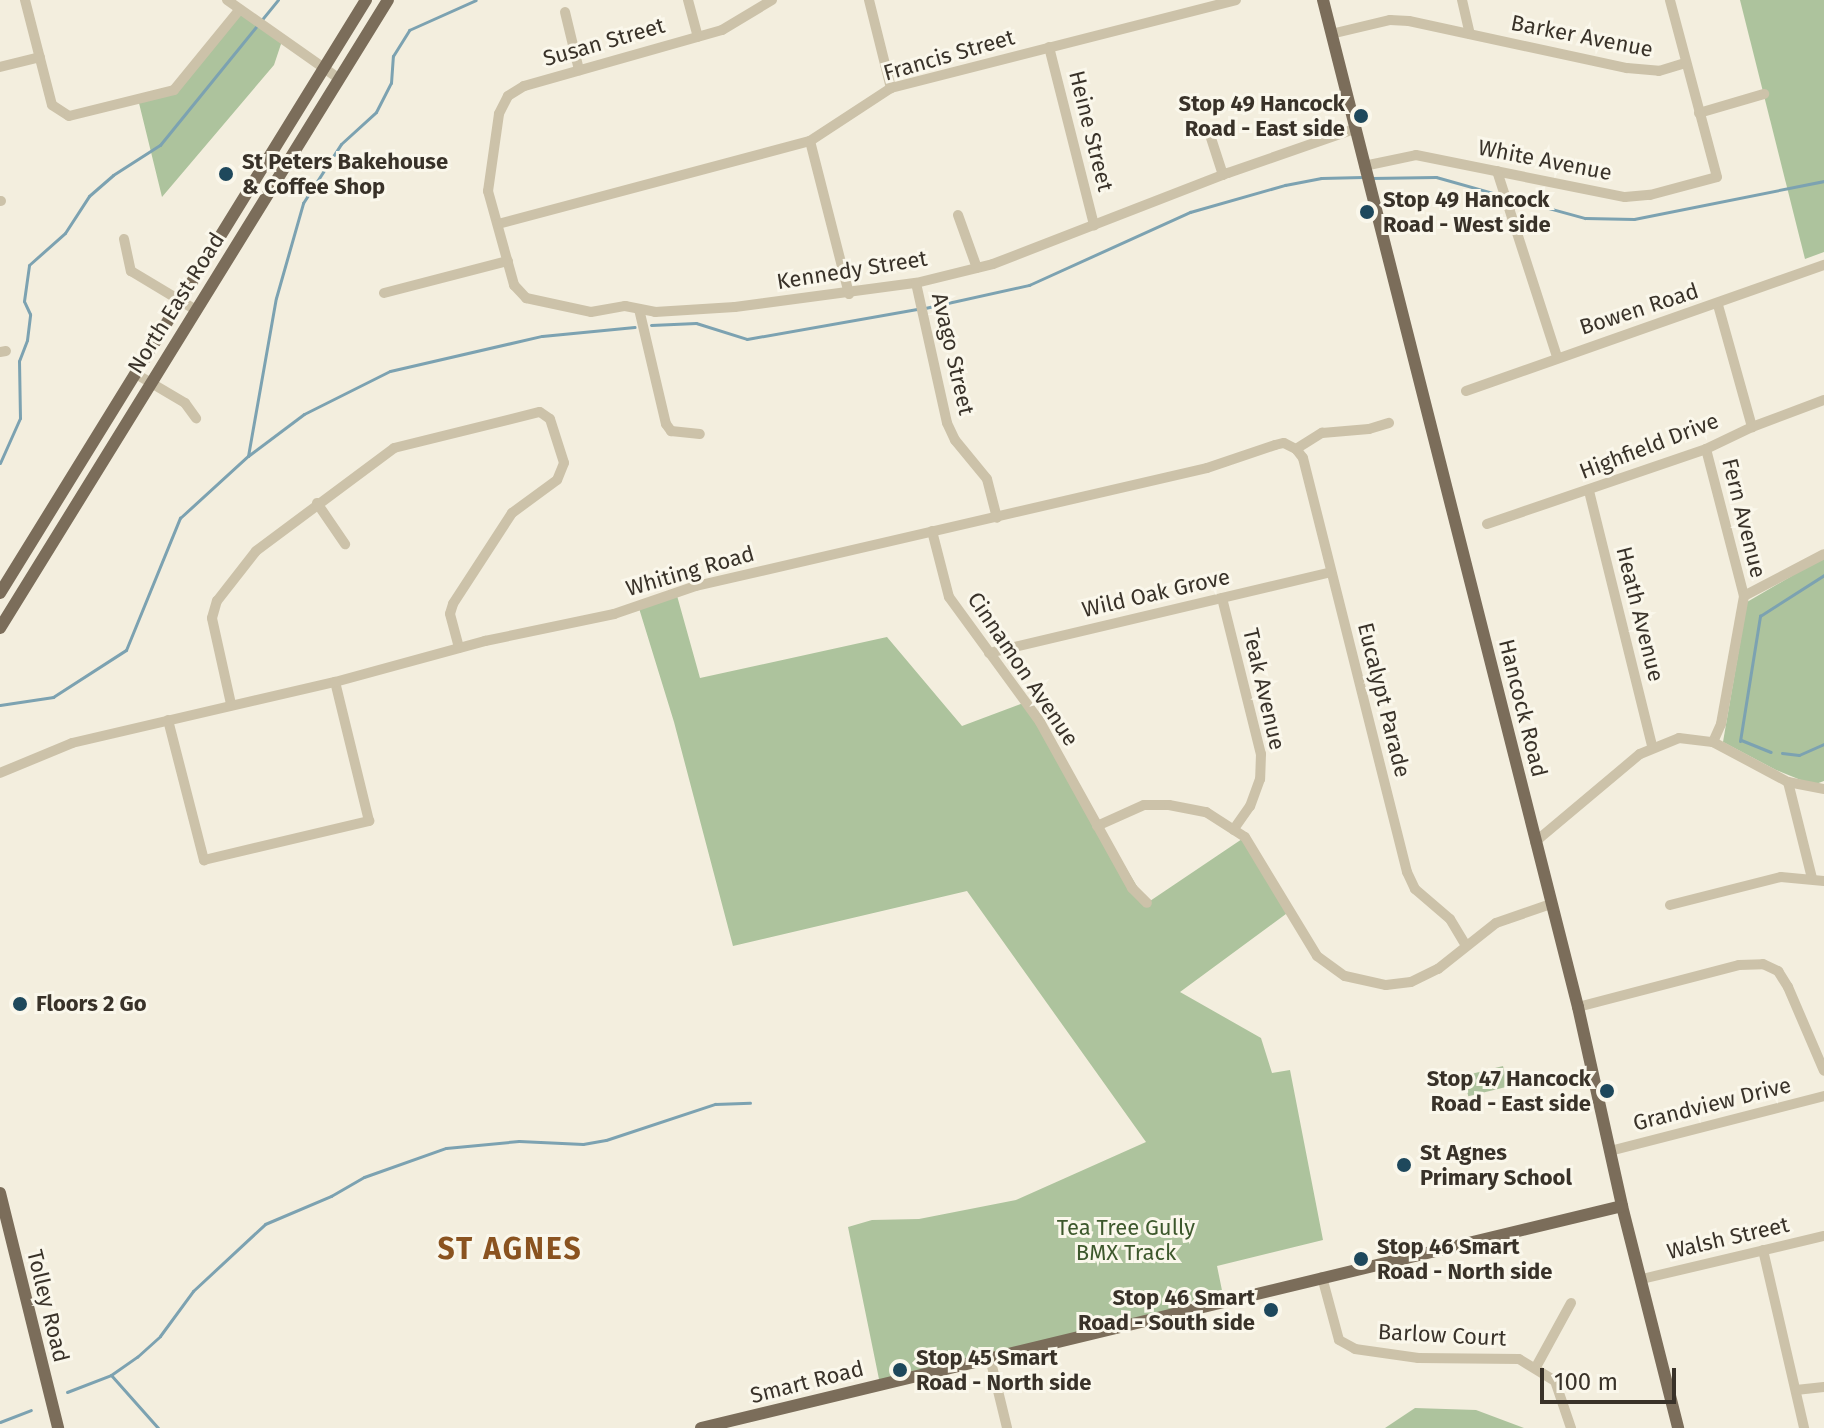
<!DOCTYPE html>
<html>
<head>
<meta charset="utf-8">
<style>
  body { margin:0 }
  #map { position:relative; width:1824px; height:1428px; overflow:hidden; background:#f3eede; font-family:"Fira Sans",sans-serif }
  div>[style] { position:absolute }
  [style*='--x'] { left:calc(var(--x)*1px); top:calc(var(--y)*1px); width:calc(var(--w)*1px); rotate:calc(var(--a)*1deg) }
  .green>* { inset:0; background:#adc39d; transform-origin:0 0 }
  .stream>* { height:3px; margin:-1.5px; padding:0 1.5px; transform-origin:1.5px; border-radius:1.5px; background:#7ca2b1 }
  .minor>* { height:10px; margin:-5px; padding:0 5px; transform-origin:5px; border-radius:5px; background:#ccc2a9 }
  .major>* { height:12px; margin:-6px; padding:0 6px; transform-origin:6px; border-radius:6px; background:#7b6d5a }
  .dots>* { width:22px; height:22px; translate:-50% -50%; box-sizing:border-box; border:4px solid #faf7eb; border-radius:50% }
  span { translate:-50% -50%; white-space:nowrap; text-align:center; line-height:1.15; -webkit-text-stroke:6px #faf7eb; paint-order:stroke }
  .street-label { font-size:22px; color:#393229 }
  .poi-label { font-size:22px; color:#393229; font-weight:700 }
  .right { translate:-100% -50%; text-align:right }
  .left { translate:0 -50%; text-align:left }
  .park-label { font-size:22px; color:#3d582c }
  .district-label { font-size:30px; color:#8a5320; font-weight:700; letter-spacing:2px }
  .scale { position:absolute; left:1540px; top:1368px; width:136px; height:36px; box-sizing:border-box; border:4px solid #393229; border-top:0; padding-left:10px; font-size:24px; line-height:28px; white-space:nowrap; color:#393229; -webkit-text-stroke:6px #faf7eb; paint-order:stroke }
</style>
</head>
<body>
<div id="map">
  <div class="green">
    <i style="clip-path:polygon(1740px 0,1824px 0,1824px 252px,1805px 259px)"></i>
    <i style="clip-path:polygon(240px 9px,282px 41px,274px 65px,162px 197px,138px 99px,174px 90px)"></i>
    <i style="clip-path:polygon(1824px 557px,1824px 781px,1813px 785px,1776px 770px,1723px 742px,1747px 602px)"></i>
    <i style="clip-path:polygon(676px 592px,700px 678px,887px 637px,962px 726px,1026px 702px,1147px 903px,1245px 837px,1290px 911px,1180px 992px,1261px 1038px,1272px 1073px,1290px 1070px,1323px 1240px,1217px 1266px,1224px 1300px,880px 1384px,848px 1227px,872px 1220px,919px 1219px,1016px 1200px,1146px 1142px,967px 891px,733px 946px,674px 722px,638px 605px)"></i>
    <i style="left:1503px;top:1066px;width:21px;height:41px;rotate:76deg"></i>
    <i style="clip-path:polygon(1415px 1408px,1476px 1410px,1524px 1428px,1385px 1428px)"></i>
  </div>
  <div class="stream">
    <i style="--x:1371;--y:178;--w:65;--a:-0.9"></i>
    <i style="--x:1436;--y:177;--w:66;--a:15.7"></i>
    <i style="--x:1508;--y:197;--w:80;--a:15.3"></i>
    <i style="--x:1585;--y:218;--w:49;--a:1.2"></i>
    <i style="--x:1634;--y:219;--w:194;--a:-11.3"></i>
    <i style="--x:925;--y:308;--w:107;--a:-12.5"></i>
    <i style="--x:1029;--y:285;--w:177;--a:-24.4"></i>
    <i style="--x:1190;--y:212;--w:99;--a:-15.9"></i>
    <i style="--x:1285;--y:185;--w:37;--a:-11"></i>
    <i style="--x:1321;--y:178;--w:42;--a:-1.4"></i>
    <i style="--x:651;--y:325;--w:45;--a:-2.5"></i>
    <i style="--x:696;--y:323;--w:53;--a:17.4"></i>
    <i style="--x:747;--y:339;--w:174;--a:-10"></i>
    <i style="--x:248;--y:456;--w:160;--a:-80"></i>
    <i style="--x:276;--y:298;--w:99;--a:-74.1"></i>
    <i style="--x:303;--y:203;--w:70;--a:-57.2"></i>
    <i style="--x:341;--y:144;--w:47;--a:-42.4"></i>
    <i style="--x:376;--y:112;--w:33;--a:-63"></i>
    <i style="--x:391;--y:83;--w:27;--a:-86"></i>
    <i style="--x:393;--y:56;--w:31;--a:-58"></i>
    <i style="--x:409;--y:30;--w:73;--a:-24.1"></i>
    <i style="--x:0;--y:463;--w:49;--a:-66"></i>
    <i style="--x:20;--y:418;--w:57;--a:-91"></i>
    <i style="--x:19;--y:361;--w:22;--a:-69"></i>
    <i style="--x:27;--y:340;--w:26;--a:-83"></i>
    <i style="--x:30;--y:314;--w:14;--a:-115"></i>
    <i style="--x:24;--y:301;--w:36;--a:-82"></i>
    <i style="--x:29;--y:265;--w:48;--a:-41.6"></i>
    <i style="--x:65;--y:233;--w:44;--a:-57"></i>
    <i style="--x:89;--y:196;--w:32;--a:-41"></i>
    <i style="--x:113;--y:175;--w:56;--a:-32.6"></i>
    <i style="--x:160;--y:145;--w:187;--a:-50.9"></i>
    <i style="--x:0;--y:705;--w:54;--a:-8.6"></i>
    <i style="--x:53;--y:697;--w:87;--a:-32.8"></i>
    <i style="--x:126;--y:650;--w:143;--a:-67.8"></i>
    <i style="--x:180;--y:518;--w:92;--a:-42.4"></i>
    <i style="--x:248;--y:456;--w:70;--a:-36.9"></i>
    <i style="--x:304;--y:414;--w:96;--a:-26.6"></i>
    <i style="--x:390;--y:371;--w:156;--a:-13"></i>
    <i style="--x:542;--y:336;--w:93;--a:-5.5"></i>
    <i style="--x:1741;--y:740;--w:32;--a:22"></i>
    <i style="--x:1740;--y:741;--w:127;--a:-80.9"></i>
    <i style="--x:1760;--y:616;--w:76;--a:-32.6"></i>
    <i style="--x:1782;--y:753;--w:17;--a:7"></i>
    <i style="--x:1799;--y:755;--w:27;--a:-24"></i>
    <i style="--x:111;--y:1375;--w:71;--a:48.4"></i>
    <i style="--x:67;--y:1392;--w:47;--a:-21.1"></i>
    <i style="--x:111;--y:1375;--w:32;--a:-35"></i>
    <i style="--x:137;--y:1357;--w:31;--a:-42"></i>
    <i style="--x:160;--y:1336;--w:56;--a:-53.7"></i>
    <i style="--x:193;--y:1291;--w:98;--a:-42.9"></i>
    <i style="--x:265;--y:1224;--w:72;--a:-23"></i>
    <i style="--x:331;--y:1196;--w:38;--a:-30"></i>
    <i style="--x:364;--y:1177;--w:87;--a:-19.5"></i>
    <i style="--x:446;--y:1148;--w:73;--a:-5.5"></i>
    <i style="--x:519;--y:1141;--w:64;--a:2.7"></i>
    <i style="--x:583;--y:1144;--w:23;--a:-10"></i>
    <i style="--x:606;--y:1140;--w:115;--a:-18.3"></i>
    <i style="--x:715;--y:1104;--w:35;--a:-2"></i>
    <i style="--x:0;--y:1422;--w:33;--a:-21"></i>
  </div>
  <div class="minor">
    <i style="--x:25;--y:0;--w:108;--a:75.6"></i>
    <i style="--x:52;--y:105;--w:20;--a:33"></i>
    <i style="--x:69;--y:116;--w:108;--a:-13.9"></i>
    <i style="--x:174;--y:90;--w:104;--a:-50.8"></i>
    <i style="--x:227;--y:0;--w:136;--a:35.1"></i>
    <i style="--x:688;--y:0;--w:38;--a:75"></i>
    <i style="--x:772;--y:0;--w:58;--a:149"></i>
    <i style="--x:722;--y:30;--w:206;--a:164.2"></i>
    <i style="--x:524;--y:86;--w:19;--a:148"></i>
    <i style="--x:508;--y:96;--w:20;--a:117"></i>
    <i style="--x:499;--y:114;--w:78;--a:98.1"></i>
    <i style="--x:488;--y:191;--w:98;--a:74.5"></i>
    <i style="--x:514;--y:285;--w:18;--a:47"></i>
    <i style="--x:526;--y:298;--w:66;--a:12.2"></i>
    <i style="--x:591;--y:312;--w:35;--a:-10"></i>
    <i style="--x:625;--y:306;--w:31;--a:11"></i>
    <i style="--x:655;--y:312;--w:80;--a:-3.6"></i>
    <i style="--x:735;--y:307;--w:183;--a:-7.6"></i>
    <i style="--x:916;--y:283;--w:79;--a:-13.9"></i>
    <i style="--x:993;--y:264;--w:252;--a:-21.2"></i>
    <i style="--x:1228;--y:173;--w:133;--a:-19.2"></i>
    <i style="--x:869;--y:0;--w:91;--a:76"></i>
    <i style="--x:1462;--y:0;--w:35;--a:77"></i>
    <i style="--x:565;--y:12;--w:60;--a:76.4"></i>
    <i style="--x:1331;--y:34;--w:61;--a:-13.3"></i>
    <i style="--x:1390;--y:20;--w:19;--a:3"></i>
    <i style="--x:1409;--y:21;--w:223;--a:12.2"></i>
    <i style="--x:1627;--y:68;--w:32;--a:5"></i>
    <i style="--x:1659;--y:71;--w:27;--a:-17"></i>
    <i style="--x:1049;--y:47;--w:184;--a:75.8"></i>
    <i style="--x:0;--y:67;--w:41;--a:-14"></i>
    <i style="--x:1699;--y:113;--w:68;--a:-16.3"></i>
    <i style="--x:1211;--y:138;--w:39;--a:72"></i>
    <i style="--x:810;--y:141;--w:158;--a:75.7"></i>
    <i style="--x:1364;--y:166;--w:53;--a:-11.9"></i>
    <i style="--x:1416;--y:155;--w:213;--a:11.4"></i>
    <i style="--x:1625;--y:197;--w:25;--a:-5"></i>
    <i style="--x:1650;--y:195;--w:69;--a:-15"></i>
    <i style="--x:1717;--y:177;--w:183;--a:-104.9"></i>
    <i style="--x:1497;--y:171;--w:195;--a:72.1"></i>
    <i style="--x:0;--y:201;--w:1;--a:0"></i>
    <i style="--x:958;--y:215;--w:56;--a:70.3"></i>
    <i style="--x:498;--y:224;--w:323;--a:-14.9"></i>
    <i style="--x:810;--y:141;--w:97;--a:-33.2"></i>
    <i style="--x:891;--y:88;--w:356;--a:-14.3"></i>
    <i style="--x:124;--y:239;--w:33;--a:78"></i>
    <i style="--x:131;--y:271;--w:76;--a:31"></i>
    <i style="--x:916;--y:283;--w:143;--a:77.5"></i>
    <i style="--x:947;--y:423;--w:19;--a:65"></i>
    <i style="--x:955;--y:440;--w:50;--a:50.6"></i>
    <i style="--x:987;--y:479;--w:40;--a:75.6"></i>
    <i style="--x:384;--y:293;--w:128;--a:-14.5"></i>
    <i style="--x:1718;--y:305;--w:127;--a:74.4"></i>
    <i style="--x:639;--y:309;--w:118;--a:76.8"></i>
    <i style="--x:666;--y:424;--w:9;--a:54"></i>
    <i style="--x:671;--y:431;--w:29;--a:6"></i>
    <i style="--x:0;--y:352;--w:6;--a:-9"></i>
    <i style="--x:136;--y:374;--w:57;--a:30.6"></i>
    <i style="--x:185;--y:403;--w:19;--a:54"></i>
    <i style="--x:1466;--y:391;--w:380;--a:-19.4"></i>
    <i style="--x:1296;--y:449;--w:11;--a:52"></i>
    <i style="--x:1303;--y:458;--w:427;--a:75.9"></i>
    <i style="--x:1407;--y:872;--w:19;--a:65"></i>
    <i style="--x:1415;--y:889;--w:46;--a:40.6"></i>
    <i style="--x:1450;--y:919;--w:29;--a:59"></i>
    <i style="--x:1706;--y:449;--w:152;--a:75.5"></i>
    <i style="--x:1589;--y:491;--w:263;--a:76.1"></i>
    <i style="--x:317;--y:503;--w:50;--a:55.7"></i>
    <i style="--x:1487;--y:524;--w:231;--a:-18.9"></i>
    <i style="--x:1706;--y:449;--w:51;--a:-25.6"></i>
    <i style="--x:1752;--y:427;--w:77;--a:-20.6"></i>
    <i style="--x:932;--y:531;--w:68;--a:75.6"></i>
    <i style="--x:949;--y:597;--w:155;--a:53.9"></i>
    <i style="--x:1040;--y:722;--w:190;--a:61"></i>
    <i style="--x:1132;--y:888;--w:21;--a:45"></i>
    <i style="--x:1222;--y:598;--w:161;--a:76"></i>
    <i style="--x:1261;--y:754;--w:25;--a:92"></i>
    <i style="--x:1260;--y:779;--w:29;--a:110"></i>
    <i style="--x:1250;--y:806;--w:29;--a:125"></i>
    <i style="--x:989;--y:653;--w:351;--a:-13.3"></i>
    <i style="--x:231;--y:704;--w:88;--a:-102.5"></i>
    <i style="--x:212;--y:618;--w:18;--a:-74"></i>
    <i style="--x:217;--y:601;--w:63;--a:-52"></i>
    <i style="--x:256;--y:551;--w:172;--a:-36.7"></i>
    <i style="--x:394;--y:448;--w:150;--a:-13.9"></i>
    <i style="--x:540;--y:412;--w:12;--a:35"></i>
    <i style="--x:550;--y:419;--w:46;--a:72.3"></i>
    <i style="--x:564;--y:463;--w:18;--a:112"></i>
    <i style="--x:557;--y:480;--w:56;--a:143.7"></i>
    <i style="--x:512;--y:513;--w:108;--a:123"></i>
    <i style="--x:453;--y:604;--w:10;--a:107"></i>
    <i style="--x:450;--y:614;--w:35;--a:75"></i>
    <i style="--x:168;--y:720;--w:145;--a:75.6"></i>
    <i style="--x:204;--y:860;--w:170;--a:-13.3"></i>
    <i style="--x:369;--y:821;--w:143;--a:-103.7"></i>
    <i style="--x:1713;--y:742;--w:20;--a:-66"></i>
    <i style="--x:1721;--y:724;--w:130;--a:-79.8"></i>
    <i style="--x:1744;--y:596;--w:90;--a:-27.7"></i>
    <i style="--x:0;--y:773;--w:78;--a:-22.6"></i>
    <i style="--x:72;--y:743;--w:270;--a:-13.1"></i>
    <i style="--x:335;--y:682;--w:156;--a:-15.3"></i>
    <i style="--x:485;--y:641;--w:132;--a:-11.8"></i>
    <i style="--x:614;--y:614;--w:87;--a:-18.9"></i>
    <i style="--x:696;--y:586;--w:524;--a:-13"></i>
    <i style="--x:1207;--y:468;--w:72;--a:-18.7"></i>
    <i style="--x:1275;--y:445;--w:9;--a:-13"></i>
    <i style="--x:1284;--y:443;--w:13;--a:27"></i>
    <i style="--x:1296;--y:449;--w:31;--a:-32"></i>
    <i style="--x:1322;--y:433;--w:47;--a:-4.9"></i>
    <i style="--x:1369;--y:429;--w:21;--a:-17"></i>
    <i style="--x:1788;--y:782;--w:99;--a:76"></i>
    <i style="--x:1097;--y:826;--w:51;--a:-24.1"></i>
    <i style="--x:1144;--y:805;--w:25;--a:0"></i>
    <i style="--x:1169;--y:805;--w:38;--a:11"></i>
    <i style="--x:1206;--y:812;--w:46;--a:32.7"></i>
    <i style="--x:1245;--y:837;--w:139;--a:58.8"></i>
    <i style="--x:1317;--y:956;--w:34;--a:36"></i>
    <i style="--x:1345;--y:976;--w:42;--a:12.4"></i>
    <i style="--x:1386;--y:985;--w:25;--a:-7"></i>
    <i style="--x:1411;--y:982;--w:30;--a:-26"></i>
    <i style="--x:1438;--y:969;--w:74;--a:-38.4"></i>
    <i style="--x:1496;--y:923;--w:58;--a:-19.1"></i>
    <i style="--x:1535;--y:842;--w:137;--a:-40"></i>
    <i style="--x:1640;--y:754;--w:42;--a:-22.3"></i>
    <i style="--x:1679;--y:738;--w:34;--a:7"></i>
    <i style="--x:1713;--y:742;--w:85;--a:28.1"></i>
    <i style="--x:1788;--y:782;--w:37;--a:11"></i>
    <i style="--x:1670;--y:905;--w:114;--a:-14.2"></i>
    <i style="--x:1781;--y:877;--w:43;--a:5.3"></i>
    <i style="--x:1578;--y:1007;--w:166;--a:-14.6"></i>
    <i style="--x:1739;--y:965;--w:24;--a:-2"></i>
    <i style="--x:1763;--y:964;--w:17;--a:25"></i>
    <i style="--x:1778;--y:971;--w:19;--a:58"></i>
    <i style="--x:1788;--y:987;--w:91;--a:66.8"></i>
    <i style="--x:1610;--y:1151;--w:221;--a:-14.4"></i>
    <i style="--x:1763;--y:1250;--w:183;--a:77"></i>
    <i style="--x:1322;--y:1277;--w:65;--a:74.9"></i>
    <i style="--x:1339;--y:1340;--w:18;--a:29"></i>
    <i style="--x:1355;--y:1349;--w:64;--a:8.1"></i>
    <i style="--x:1418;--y:1358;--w:101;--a:0.6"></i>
    <i style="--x:1519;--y:1359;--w:42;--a:31.4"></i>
    <i style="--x:1555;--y:1381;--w:50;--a:71.2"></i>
    <i style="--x:1642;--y:1279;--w:187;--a:-13.3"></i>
    <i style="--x:990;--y:1358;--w:72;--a:76.3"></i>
    <i style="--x:1536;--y:1367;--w:73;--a:-61.3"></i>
    <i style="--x:1796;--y:1390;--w:28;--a:-6"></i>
  </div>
  <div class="major">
    <i style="--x:1323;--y:0;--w:1039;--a:75.79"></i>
    <i style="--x:1578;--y:1007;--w:204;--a:77.5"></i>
    <i style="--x:1622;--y:1206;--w:229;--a:75.8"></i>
    <i style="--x:0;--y:593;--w:697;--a:-58.32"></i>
    <i style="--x:0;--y:628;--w:738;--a:-58.29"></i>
    <i style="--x:0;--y:1193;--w:242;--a:76.1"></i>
    <i style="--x:701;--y:1428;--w:947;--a:-13.55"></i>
  </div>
  <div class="dots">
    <i style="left:1361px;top:116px;background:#1e485c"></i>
    <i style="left:226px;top:174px;background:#1e485c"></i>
    <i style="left:1367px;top:212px;background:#1e485c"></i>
    <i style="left:20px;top:1004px;background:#1e485c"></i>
    <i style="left:1607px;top:1091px;background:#1e485c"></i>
    <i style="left:1404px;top:1165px;background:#1e485c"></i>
    <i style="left:1361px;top:1259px;background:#1e485c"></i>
    <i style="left:1271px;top:1310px;background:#1e485c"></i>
    <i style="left:900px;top:1370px;background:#1e485c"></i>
  </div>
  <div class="street-label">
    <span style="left:1582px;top:36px;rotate:11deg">Barker Avenue</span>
    <span style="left:604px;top:42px;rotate:-16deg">Susan Street</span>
    <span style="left:949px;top:55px;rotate:-16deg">Francis Street</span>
    <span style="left:1091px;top:131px;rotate:76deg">Heine Street</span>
    <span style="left:1545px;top:160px;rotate:11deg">White Avenue</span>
    <span style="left:852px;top:270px;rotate:-9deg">Kennedy Street</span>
    <span style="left:176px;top:303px;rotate:-58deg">North East Road</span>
    <span style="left:1639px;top:309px;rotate:-18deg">Bowen Road</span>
    <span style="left:953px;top:354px;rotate:77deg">Avago Street</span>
    <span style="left:1649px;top:446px;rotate:-21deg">Highfield Drive</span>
    <span style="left:1744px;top:518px;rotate:76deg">Fern Avenue</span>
    <span style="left:690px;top:571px;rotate:-16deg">Whiting Road</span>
    <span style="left:1156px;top:593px;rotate:-13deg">Wild Oak Grove</span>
    <span style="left:1640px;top:614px;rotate:76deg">Heath Avenue</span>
    <span style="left:1023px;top:669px;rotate:56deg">Cinnamon Avenue</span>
    <span style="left:1264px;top:689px;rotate:77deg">Teak Avenue</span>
    <span style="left:1384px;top:700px;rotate:76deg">Eucalypt Parade</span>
    <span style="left:1523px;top:708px;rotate:76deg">Hancock Road</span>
    <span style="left:1712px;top:1104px;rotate:-14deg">Grandview Drive</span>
    <span style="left:1728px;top:1238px;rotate:-13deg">Walsh Street</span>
    <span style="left:48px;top:1306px;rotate:76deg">Tolley Road</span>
    <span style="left:1442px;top:1335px;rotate:3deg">Barlow Court</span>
    <span style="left:807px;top:1382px;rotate:-14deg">Smart Road</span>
  </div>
  <div class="poi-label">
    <span class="right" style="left:1345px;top:116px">Stop 49 Hancock<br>Road - East side</span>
    <span class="left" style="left:242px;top:174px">St Peters Bakehouse<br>&amp; Coffee Shop</span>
    <span class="left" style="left:1383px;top:212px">Stop 49 Hancock<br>Road - West side</span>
    <span class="left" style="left:36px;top:1004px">Floors 2 Go</span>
    <span class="right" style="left:1591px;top:1091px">Stop 47 Hancock<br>Road - East side</span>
    <span class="left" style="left:1420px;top:1165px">St Agnes<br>Primary School</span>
    <span class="left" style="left:1377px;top:1259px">Stop 46 Smart<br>Road - North side</span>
    <span class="right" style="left:1255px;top:1310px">Stop 46 Smart<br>Road - South side</span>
    <span class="left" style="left:916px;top:1370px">Stop 45 Smart<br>Road - North side</span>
  </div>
  <div class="park-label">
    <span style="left:1126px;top:1240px">Tea Tree Gully<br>BMX Track</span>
  </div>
  <div class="district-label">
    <span style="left:510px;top:1249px">ST AGNES</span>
  </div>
  <div class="scale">100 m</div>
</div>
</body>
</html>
